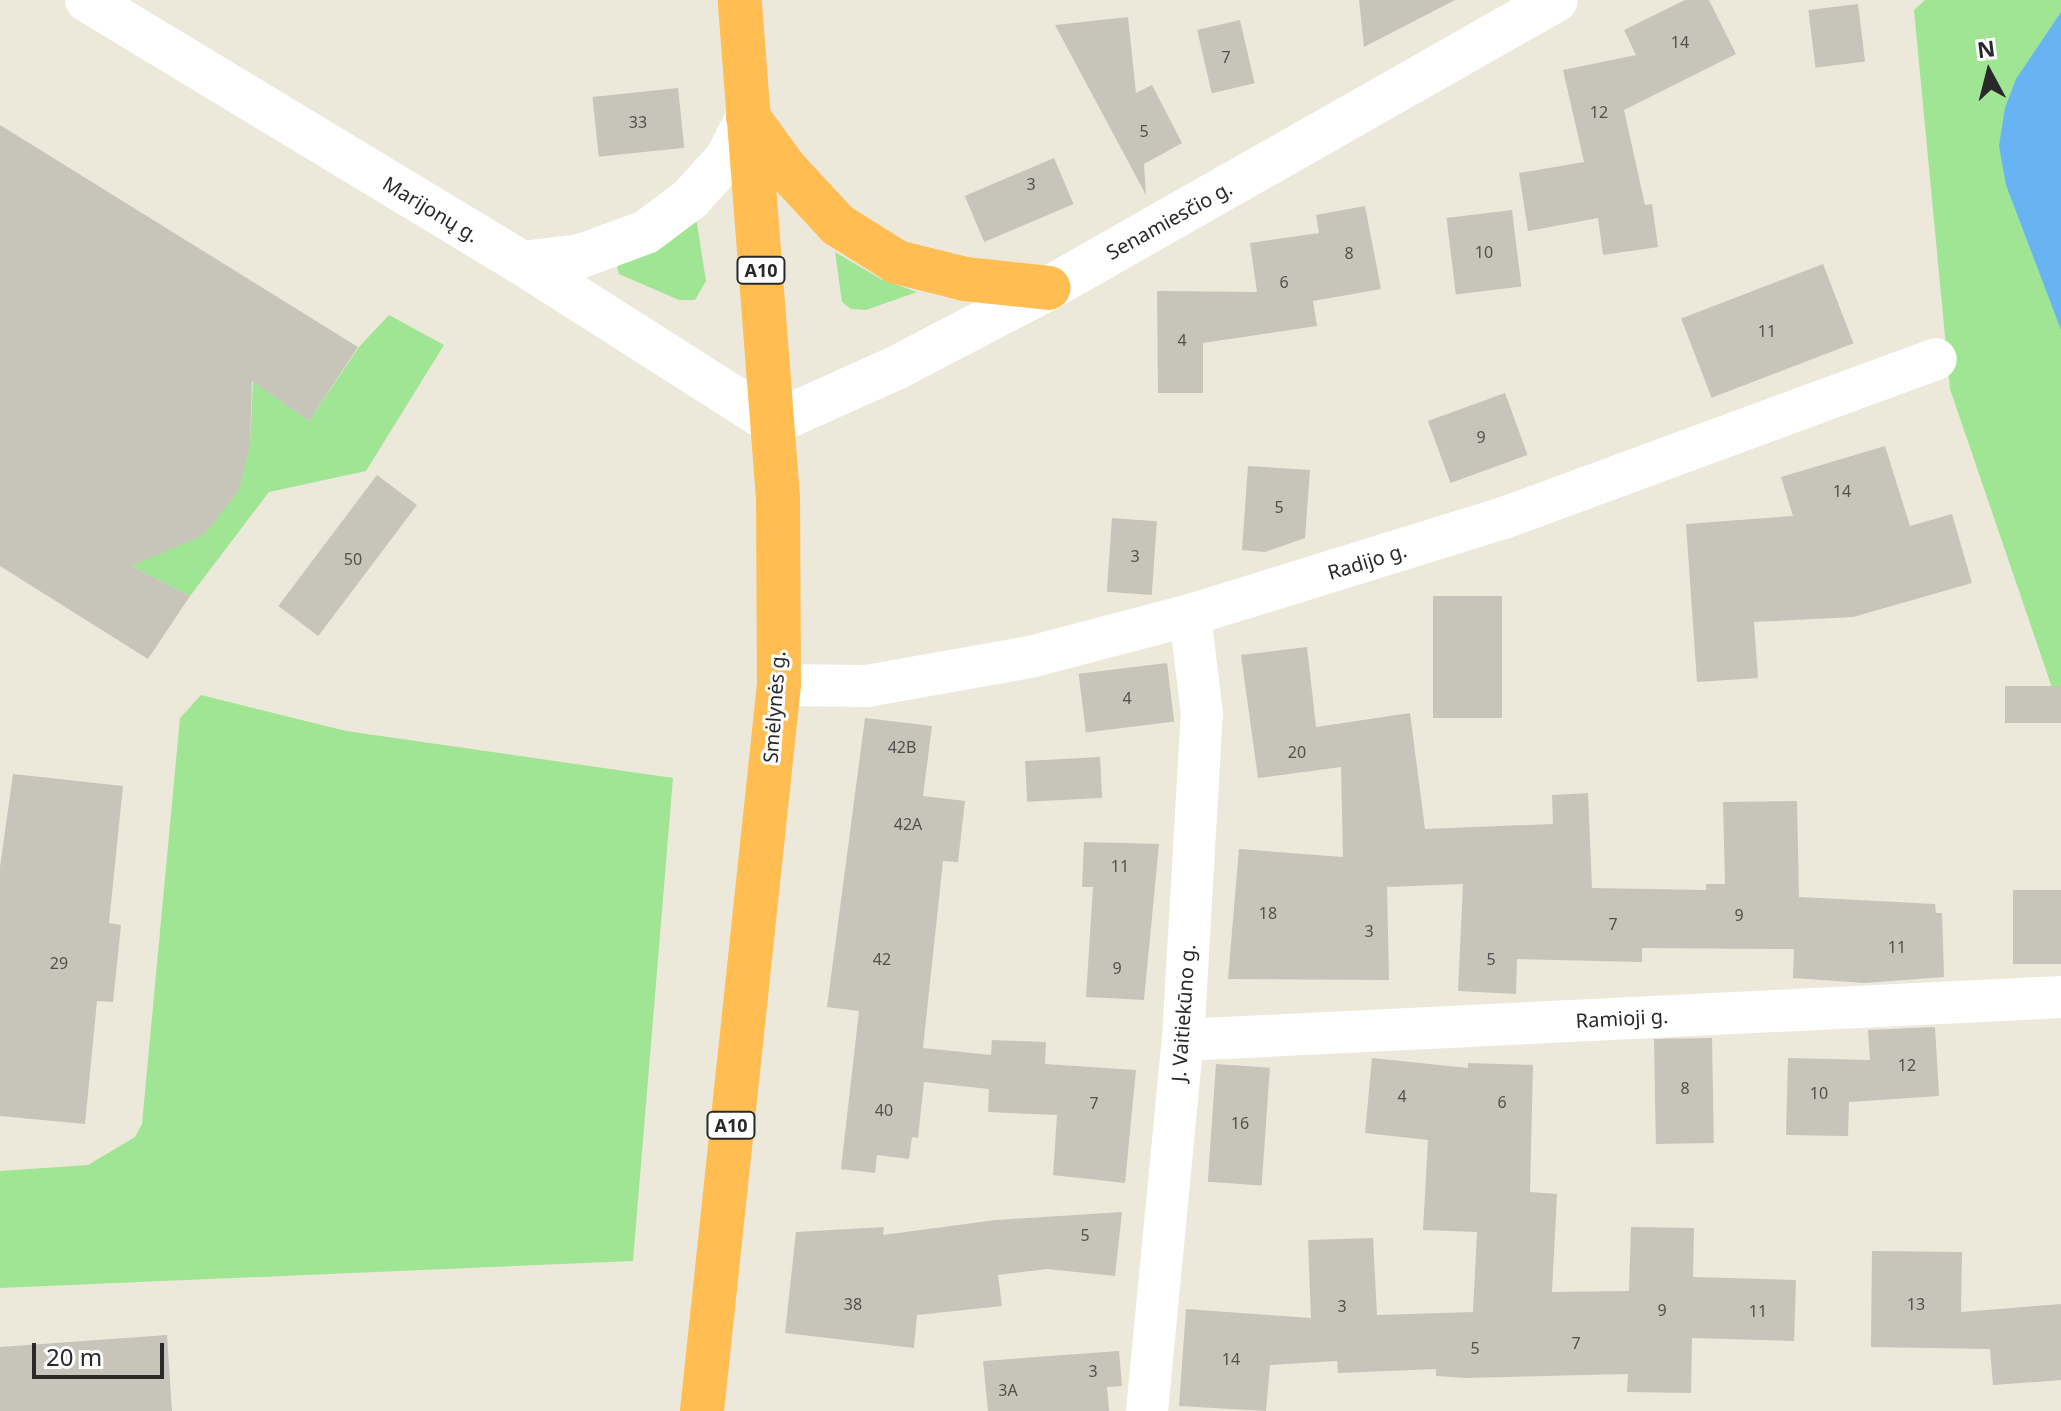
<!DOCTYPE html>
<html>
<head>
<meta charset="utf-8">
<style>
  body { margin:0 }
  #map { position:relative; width:2061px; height:1411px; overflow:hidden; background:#ece8da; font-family:"Noto Sans",sans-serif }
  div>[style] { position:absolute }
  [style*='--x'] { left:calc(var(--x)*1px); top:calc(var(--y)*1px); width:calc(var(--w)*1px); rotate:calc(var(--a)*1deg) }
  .green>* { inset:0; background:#a0e594 }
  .water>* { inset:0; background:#68b4f3 }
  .building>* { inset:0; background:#c7c4ba; transform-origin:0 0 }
  .street>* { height:42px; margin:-21px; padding:0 21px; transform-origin:21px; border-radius:21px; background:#fff }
  .secondary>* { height:44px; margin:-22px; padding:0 22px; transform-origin:22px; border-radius:22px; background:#fff }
  .highway>* { height:44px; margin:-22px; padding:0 22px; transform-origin:22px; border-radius:22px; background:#ffbd52 }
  span { translate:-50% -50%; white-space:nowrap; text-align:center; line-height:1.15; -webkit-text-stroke:6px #fff; paint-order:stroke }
  .number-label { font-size:16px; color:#50504d }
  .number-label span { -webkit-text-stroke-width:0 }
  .shield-label span { padding:2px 6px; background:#fff; border:2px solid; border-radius:6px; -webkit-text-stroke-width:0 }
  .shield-label { font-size:18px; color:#292929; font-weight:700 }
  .street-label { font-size:20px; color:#292929 }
  .north { position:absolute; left:1949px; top:32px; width:80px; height:80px; -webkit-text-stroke:6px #fff; paint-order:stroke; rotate:353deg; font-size:22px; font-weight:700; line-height:32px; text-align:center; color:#292929 }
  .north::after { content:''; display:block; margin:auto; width:28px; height:36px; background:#292929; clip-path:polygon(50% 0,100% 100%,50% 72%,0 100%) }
  .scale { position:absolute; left:32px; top:1343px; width:132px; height:36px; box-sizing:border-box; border:4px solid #292929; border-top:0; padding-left:10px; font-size:24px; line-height:28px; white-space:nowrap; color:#292929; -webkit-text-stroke:6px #fff; paint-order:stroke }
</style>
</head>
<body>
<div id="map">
  <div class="green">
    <i style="clip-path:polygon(1925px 0,2061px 0,2061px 714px,1950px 389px,1914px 10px)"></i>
    <i style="clip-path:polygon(696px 218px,706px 281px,695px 300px,679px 300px,619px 274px,617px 267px,624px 260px)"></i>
    <i style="clip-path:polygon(835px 252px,881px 279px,917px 292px,866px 310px,851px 309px,842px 302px)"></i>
    <i style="clip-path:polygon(389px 315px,444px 345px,366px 471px,269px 492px,190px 596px,131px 566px,250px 444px,253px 381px,309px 421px,359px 347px)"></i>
    <i style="clip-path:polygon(201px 695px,346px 731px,673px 778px,633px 1261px,0 1288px,0 1171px,88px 1165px,135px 1137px,142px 1124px,180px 718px)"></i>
  </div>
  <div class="water">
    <i style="clip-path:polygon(2061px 12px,2061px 330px,2006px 185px,1999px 146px,2005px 108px,2016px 79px)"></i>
  </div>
  <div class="building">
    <i style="clip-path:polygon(1359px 0,1455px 0,1364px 47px)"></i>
    <i style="clip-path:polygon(1685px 0,1709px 0,1736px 54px,1624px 110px,1645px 205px,1652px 204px,1658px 247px,1603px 255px,1598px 218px,1528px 231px,1519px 173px,1584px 162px,1563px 70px,1636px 55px,1624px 30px)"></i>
    <i style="left:1858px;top:4px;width:58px;height:50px;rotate:83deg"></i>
    <i style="clip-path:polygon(1128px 17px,1136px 93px,1152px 85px,1182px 143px,1144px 164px,1146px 195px,1055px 25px)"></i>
    <i style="left:1240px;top:20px;width:65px;height:44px;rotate:77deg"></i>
    <i style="left:678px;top:88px;width:60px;height:86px;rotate:84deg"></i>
    <i style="clip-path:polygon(0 125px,358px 347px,309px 421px,252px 381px,250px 444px,239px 490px,204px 535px,131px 566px,190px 596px,148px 659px,0 566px)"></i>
    <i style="left:1054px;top:158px;width:50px;height:97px;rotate:67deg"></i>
    <i style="clip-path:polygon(1365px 206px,1381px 289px,1313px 301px,1317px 326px,1203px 343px,1203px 393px,1158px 393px,1157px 291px,1257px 292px,1250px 243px,1319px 233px,1316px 215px)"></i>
    <i style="left:1512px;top:210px;width:77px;height:66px;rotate:83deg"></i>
    <i style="left:1823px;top:264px;width:85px;height:152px;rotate:69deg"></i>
    <i style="left:1505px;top:393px;width:66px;height:82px;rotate:70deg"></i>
    <i style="clip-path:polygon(1885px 446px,1910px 526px,1952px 514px,1972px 583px,1853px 617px,1754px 622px,1758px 678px,1697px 682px,1686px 524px,1793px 516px,1781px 477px)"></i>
    <i style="clip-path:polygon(1248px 466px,1310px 470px,1305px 538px,1265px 552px,1242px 550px)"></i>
    <i style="left:377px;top:475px;width:50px;height:164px;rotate:37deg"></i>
    <i style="left:1112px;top:518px;width:45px;height:74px;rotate:4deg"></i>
    <i style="left:1502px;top:596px;width:122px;height:69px;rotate:90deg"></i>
    <i style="clip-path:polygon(1307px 647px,1316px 727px,1410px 713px,1425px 829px,1553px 824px,1552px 795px,1588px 793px,1592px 888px,1706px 890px,1706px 884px,1725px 884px,1723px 802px,1797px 801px,1799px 897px,1935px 904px,1936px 913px,1942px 913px,1944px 977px,1865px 983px,1793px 978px,1794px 949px,1642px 948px,1642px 962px,1517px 959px,1516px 994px,1458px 991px,1463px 884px,1387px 887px,1389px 980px,1228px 979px,1239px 849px,1343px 857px,1341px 767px,1258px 778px,1241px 655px)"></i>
    <i style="left:1167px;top:663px;width:59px;height:89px;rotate:83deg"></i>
    <i style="left:2061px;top:686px;width:37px;height:56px;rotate:90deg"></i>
    <i style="clip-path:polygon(865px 718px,932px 726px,923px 796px,965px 801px,958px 862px,943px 861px,923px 1048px,991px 1055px,992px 1040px,1046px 1042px,1045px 1064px,1136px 1070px,1125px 1183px,1053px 1175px,1057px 1115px,988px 1112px,989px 1089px,924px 1082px,918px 1138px,912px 1137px,909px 1159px,877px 1155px,875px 1173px,841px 1169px,859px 1011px,827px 1007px)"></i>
    <i style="left:1100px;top:757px;width:41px;height:75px;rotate:87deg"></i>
    <i style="clip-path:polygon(13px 774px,123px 786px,109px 923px,121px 925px,113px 1002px,97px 1001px,85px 1124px,0 1116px,0 867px)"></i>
    <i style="clip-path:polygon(1084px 842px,1159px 844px,1144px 1000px,1086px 997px,1093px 887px,1082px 887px)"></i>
    <i style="left:2061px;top:890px;width:74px;height:48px;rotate:90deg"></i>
    <i style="clip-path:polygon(1935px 1027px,1939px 1096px,1849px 1102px,1848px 1136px,1786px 1135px,1788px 1058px,1870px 1060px,1868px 1030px)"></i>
    <i style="left:1712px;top:1038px;width:105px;height:58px;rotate:89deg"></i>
    <i style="clip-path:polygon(1372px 1058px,1468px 1068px,1468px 1063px,1533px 1065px,1530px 1192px,1557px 1194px,1552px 1292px,1629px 1291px,1631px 1227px,1694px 1228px,1693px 1277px,1796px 1280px,1794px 1341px,1692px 1338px,1691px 1393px,1627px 1392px,1628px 1374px,1465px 1378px,1436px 1376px,1436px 1369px,1338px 1373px,1337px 1361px,1270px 1365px,1266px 1411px,1179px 1406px,1186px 1309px,1311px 1318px,1308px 1240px,1373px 1238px,1377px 1315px,1473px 1312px,1477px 1232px,1423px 1230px,1428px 1140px,1365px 1133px)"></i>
    <i style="left:1216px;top:1064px;width:54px;height:118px;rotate:4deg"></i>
    <i style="clip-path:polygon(1122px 1212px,1115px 1276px,1047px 1269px,998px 1275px,1002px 1306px,917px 1315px,914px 1348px,785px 1333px,796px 1232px,884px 1227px,883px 1235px,996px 1220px)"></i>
    <i style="clip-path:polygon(1872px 1251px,1962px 1252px,1961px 1312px,2061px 1304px,2061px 1380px,1993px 1385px,1990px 1349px,1871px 1347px)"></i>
    <i style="clip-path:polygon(167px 1335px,172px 1411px,0 1411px,0 1347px)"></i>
    <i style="clip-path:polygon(1119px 1351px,1122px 1386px,1107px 1387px,1109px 1411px,988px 1411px,983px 1361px)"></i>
  </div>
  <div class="street">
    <i style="--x:779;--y:685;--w:88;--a:0.7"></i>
    <i style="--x:867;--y:686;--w:166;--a:-10.1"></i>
    <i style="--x:1030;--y:657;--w:165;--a:-14.7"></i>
    <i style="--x:1190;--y:615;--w:329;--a:-17.2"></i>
    <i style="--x:1504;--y:518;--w:460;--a:-20.2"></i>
    <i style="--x:1183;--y:1040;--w:879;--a:-2.8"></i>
    <i style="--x:1147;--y:1411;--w:373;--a:-84.5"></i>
    <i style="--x:1183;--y:1040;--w:327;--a:-86.7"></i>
    <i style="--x:1202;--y:714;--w:100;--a:-96.9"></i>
  </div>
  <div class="secondary">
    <i style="--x:87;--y:0;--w:508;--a:31.16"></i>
    <i style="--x:522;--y:263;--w:298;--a:32.5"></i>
    <i style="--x:773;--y:423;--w:133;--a:-24.1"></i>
    <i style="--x:894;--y:369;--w:175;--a:-27.6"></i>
    <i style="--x:1049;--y:288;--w:583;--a:-29.6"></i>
    <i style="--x:522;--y:263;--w:59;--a:-6.8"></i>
    <i style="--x:581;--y:256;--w:69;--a:-20.3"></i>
    <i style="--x:646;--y:232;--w:55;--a:-36.9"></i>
    <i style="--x:690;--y:199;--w:55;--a:-47.9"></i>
    <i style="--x:727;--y:158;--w:46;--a:-62.9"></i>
  </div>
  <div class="highway">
    <i style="--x:748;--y:117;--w:64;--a:53.8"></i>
    <i style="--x:786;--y:169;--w:76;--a:47.1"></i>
    <i style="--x:838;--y:225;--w:70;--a:32.1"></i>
    <i style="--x:897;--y:262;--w:70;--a:14"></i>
    <i style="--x:965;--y:279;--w:84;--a:6.1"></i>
    <i style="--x:702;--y:1411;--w:730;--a:-83.95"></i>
    <i style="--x:779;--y:685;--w:187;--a:-90.3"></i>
    <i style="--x:778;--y:498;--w:499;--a:-94.4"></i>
  </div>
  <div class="number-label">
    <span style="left:1680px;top:42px">14</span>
    <span style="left:1226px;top:57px">7</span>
    <span style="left:1599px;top:112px">12</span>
    <span style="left:638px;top:122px">33</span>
    <span style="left:1144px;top:131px">5</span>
    <span style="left:1031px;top:184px">3</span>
    <span style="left:1484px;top:252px">10</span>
    <span style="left:1349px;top:253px">8</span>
    <span style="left:1284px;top:282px">6</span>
    <span style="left:1767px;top:331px">11</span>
    <span style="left:1182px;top:340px">4</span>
    <span style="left:1481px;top:437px">9</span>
    <span style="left:1842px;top:491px">14</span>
    <span style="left:1279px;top:507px">5</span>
    <span style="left:1135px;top:556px">3</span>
    <span style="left:353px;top:559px">50</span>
    <span style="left:1127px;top:698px">4</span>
    <span style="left:902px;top:747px">42B</span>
    <span style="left:1297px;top:752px">20</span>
    <span style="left:908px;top:824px">42A</span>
    <span style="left:1120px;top:866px">11</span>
    <span style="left:1268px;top:913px">18</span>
    <span style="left:1739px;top:915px">9</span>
    <span style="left:1613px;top:924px">7</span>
    <span style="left:1369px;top:931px">3</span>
    <span style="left:1897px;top:947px">11</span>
    <span style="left:882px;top:959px">42</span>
    <span style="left:1491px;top:959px">5</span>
    <span style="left:59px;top:963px">29</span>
    <span style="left:1117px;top:968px">9</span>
    <span style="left:1907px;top:1065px">12</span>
    <span style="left:1685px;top:1088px">8</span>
    <span style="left:1819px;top:1093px">10</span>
    <span style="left:1402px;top:1096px">4</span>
    <span style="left:1502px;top:1102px">6</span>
    <span style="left:1094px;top:1103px">7</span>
    <span style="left:884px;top:1110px">40</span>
    <span style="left:1240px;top:1123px">16</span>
    <span style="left:1085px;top:1235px">5</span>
    <span style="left:853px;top:1304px">38</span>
    <span style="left:1916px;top:1304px">13</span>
    <span style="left:1342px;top:1306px">3</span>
    <span style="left:1662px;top:1310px">9</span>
    <span style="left:1758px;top:1311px">11</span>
    <span style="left:1576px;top:1343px">7</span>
    <span style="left:1475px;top:1348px">5</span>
    <span style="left:1231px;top:1359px">14</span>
    <span style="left:1093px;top:1371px">3</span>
    <span style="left:1008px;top:1390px">3A</span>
  </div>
  <div class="shield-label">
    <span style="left:761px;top:270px">A10</span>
    <span style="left:731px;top:1125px">A10</span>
  </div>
  <div class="street-label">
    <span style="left:431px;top:209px;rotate:31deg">Marijonų g.</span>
    <span style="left:1169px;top:220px;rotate:-29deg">Senamiesčio g.</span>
    <span style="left:1367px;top:561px;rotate:-17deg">Radijo g.</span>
    <span style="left:774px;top:707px;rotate:-86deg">Smėlynės g.</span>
    <span style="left:1183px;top:1013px;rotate:-86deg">J. Vaitiekūno g.</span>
    <span style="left:1622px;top:1018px;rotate:-3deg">Ramioji g.</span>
  </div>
  <div class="north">N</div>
  <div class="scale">20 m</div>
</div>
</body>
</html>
